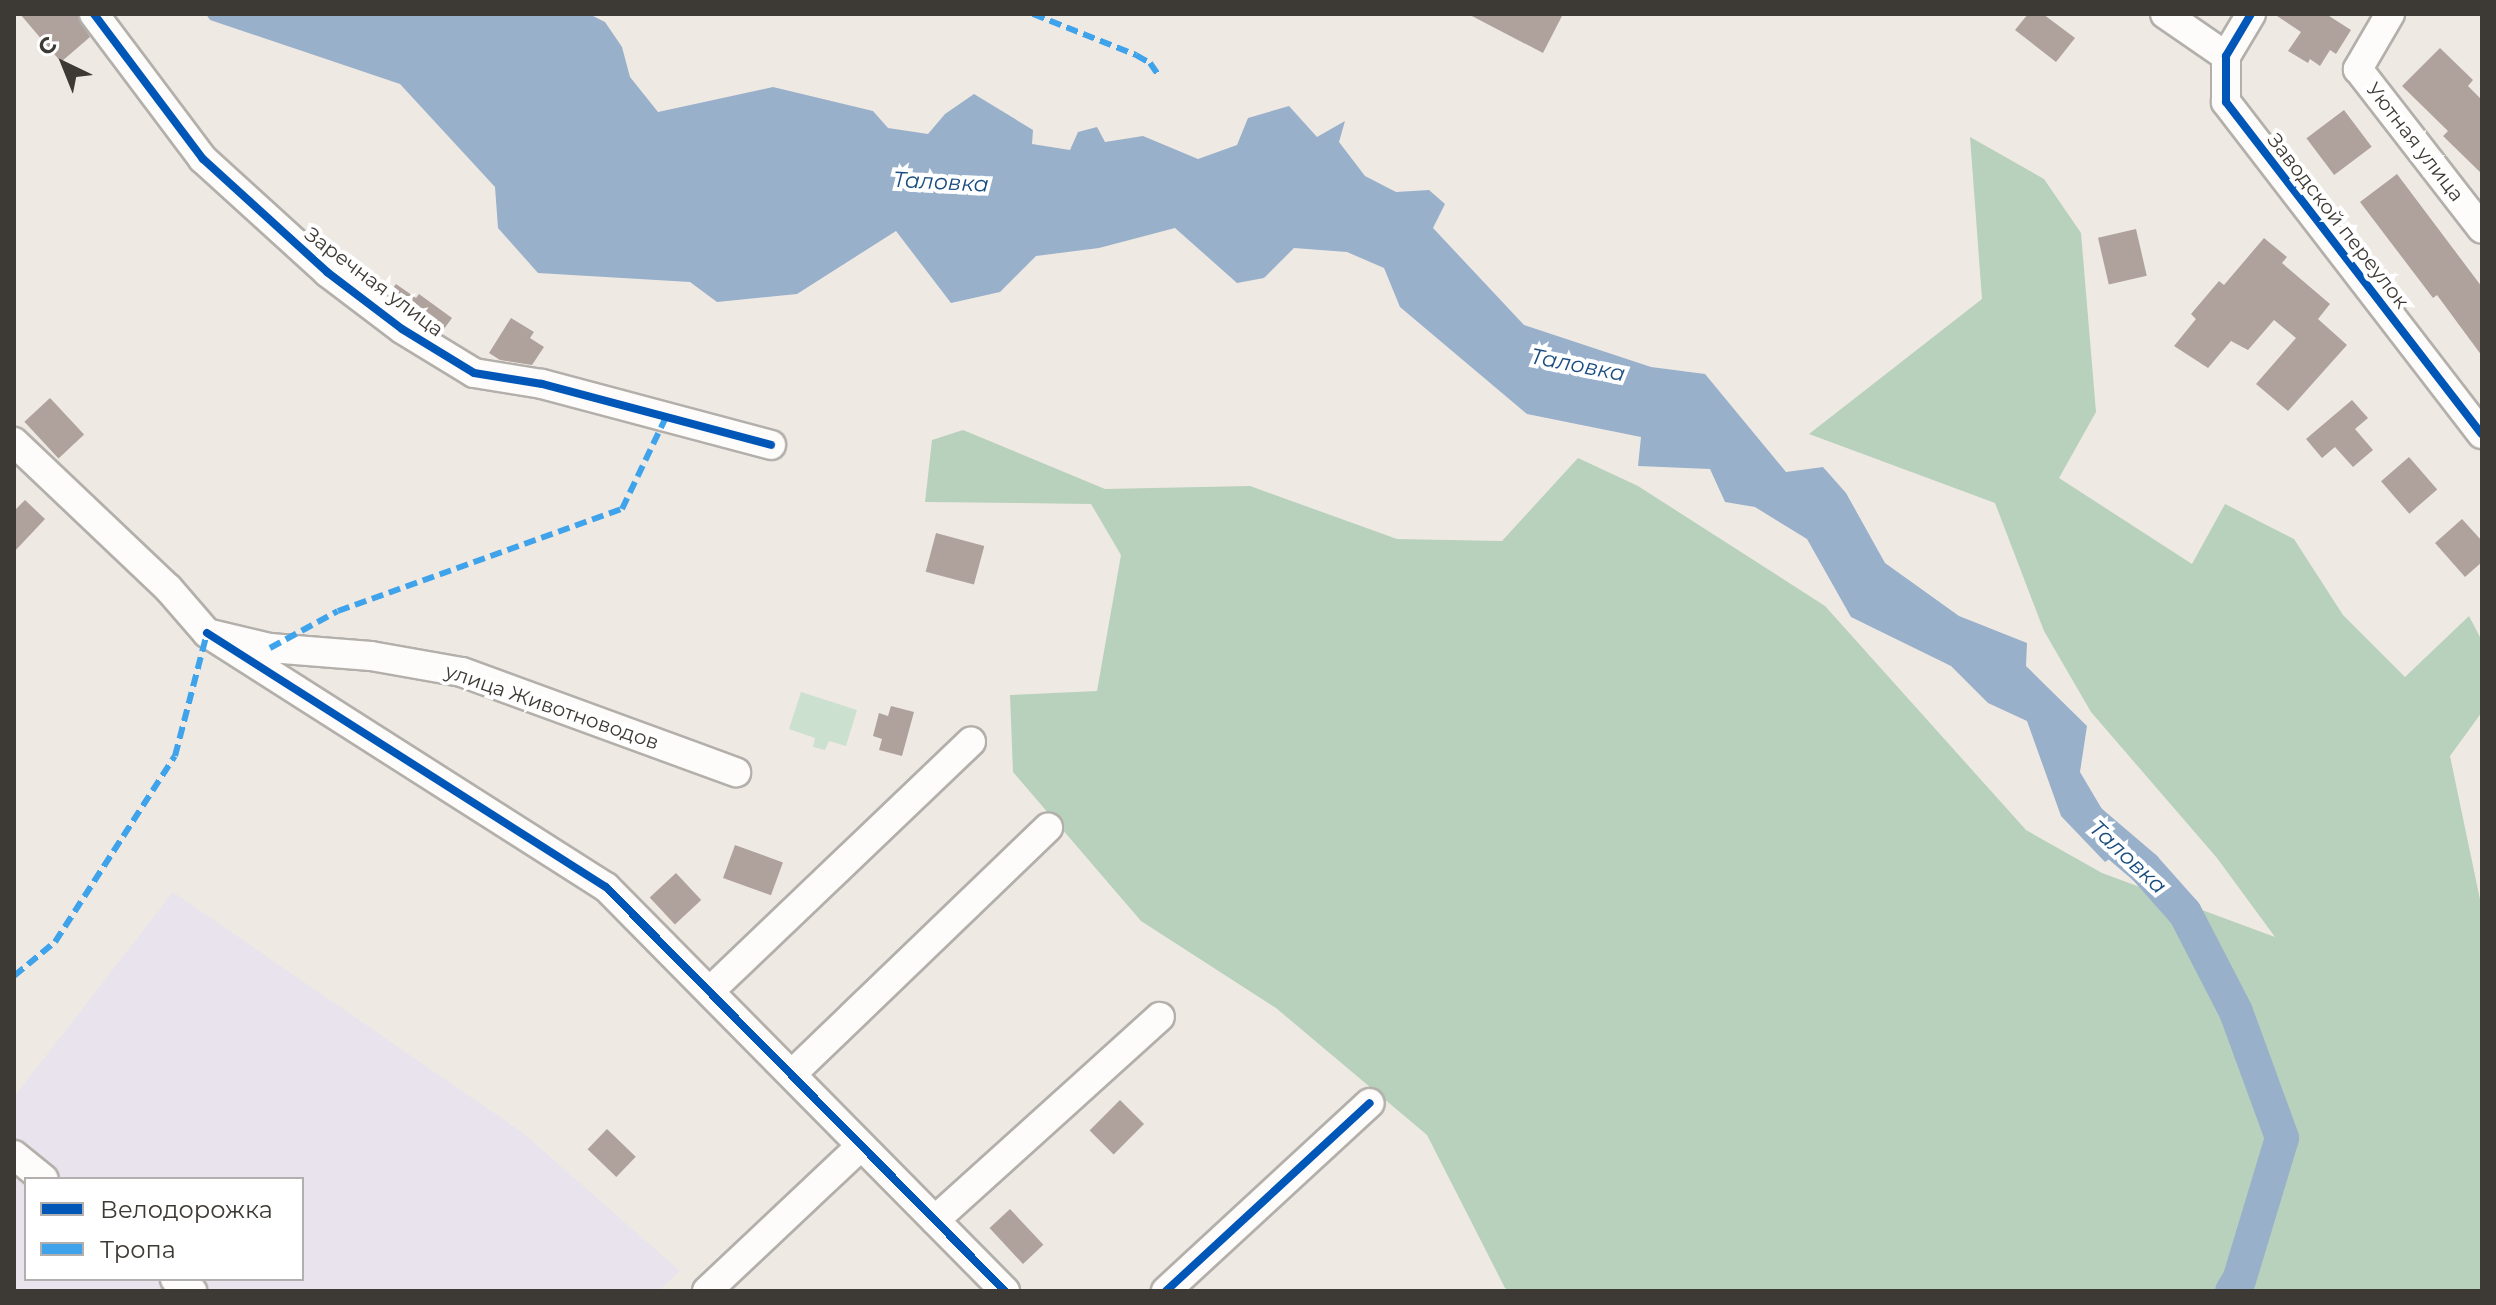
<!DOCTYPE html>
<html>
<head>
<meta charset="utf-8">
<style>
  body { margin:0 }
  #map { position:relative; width:2496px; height:1305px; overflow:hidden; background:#efe9e3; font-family:Montserrat,sans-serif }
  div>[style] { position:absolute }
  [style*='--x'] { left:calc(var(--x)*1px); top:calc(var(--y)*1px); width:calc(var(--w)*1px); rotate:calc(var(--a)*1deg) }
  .industrial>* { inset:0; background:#e8e3ec }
  .green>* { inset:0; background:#cbe0ce }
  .forest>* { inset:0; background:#b7d1bc }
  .water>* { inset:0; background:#99b0cb }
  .river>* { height:34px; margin:-17px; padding:0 17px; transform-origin:17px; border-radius:17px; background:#99b0cb }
  .building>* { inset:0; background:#afa29c; transform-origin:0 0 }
  .roads { filter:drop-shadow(2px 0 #b3afaa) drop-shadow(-2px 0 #b3afaa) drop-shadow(0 2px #b3afaa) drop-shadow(0 -2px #b3afaa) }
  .minor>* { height:28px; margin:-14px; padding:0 14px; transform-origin:14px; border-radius:14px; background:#fdfcfb }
  .quiet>* { height:6px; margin-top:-3px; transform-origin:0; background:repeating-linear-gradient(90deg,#3fa3eb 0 12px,transparent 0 18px) }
  .cycleway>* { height:8px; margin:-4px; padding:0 4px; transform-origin:4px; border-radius:4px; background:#0057b8 }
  span { translate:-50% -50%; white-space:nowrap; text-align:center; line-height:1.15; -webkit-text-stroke:8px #fff; paint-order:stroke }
  .street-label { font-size:20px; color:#3d3934 }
  .water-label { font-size:22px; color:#194d81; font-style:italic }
  .frame { position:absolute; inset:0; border:16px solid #3d3934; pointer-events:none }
  .legend { position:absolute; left:24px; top:1177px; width:280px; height:104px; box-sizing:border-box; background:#fff; border:2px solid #b1b0ae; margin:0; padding:10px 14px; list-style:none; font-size:24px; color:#3d3934 }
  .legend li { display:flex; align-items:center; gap:16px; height:40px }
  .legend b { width:40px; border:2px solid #b1b0ae }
  .north { position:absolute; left:24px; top:24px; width:80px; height:80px; -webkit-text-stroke:6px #fff; paint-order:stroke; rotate:317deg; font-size:22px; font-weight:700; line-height:32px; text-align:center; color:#3d3934 }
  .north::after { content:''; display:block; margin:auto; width:28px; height:36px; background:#3d3934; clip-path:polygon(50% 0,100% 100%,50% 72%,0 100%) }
</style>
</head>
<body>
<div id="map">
  <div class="industrial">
    <i style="clip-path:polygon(evenodd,173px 892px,523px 1133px,680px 1271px,658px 1291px,14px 1291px,14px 1097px,173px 892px,26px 1179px,302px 1179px,302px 1279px,26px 1279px,26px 1179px)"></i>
  </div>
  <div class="green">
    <i style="clip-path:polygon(801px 692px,857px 710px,846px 746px,829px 741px,825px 750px,813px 747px,815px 738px,789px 729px)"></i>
  </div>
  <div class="forest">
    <i style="clip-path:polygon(1970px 137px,2044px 179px,2081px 233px,2096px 412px,2059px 478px,2192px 564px,2225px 504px,2294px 539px,2343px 615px,2405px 677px,2469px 616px,2482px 641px,2482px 712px,2450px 756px,2482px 909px,2482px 1291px,1510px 1291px,1505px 1288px,1427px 1135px,1276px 1008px,1141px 921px,1013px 772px,1010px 695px,1097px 691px,1121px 555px,1091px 504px,925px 502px,932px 440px,963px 430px,1105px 489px,1250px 486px,1397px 539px,1502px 541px,1578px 458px,1638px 486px,1825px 606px,2026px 830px,2102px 873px,2275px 937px,2217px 858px,2091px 712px,2044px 631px,1995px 503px,1809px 434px,1982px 299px)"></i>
  </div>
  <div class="water">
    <i style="clip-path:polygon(206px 14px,589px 14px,605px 22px,622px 47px,630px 77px,658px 112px,773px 87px,873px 111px,888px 128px,928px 134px,945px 114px,974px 94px,1033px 130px,1032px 144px,1070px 150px,1078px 132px,1097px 127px,1105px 142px,1143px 136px,1198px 159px,1237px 145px,1248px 118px,1289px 106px,1317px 137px,1345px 121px,1339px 142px,1365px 176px,1396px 192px,1429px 190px,1445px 204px,1433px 228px,1524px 325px,1651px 367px,1705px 374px,1786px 472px,1823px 467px,1846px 493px,1885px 563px,1959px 616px,2027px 643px,2026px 666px,2087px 726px,2080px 772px,2125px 848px,2105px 862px,2061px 816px,2027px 721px,1988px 703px,1951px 666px,1851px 617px,1807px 539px,1755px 507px,1725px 502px,1710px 469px,1638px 466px,1641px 437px,1527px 414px,1400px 307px,1384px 268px,1347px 252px,1294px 248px,1264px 278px,1237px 283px,1175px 228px,1099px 248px,1036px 256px,1000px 292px,951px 303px,896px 231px,797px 294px,717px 302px,690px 282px,538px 273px,498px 228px,495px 187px,400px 84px,210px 20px)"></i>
  </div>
  <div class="river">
    <i style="--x:2090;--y:821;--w:72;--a:40.5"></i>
    <i style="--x:2145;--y:868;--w:60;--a:48.4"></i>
    <i style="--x:2185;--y:913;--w:111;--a:62.7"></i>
    <i style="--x:2236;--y:1012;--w:134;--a:69.9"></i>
    <i style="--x:2282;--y:1138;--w:148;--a:106.8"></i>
    <i style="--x:2239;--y:1280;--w:13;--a:122"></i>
  </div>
  <div class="building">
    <i style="clip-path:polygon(20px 14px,77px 14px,90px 37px,61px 62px)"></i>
    <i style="clip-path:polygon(1468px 14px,1563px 14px,1543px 53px)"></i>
    <i style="clip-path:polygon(2028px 14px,2043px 14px,2075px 38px,2056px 62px,2015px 30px)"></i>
    <i style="clip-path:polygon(2274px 14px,2326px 14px,2351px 30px,2336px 54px,2330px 50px,2320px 66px,2310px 59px,2308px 63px,2288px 51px,2301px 32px)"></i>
    <i style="clip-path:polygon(2440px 48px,2473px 80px,2468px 86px,2482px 100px,2482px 174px,2443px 136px,2448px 131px,2402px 86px)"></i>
    <i style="left:2344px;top:110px;width:46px;height:47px;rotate:53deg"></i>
    <i style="clip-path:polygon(2397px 174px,2482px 287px,2482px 356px,2437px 295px,2433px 298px,2360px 202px)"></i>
    <i style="left:2136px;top:229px;width:48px;height:39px;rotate:77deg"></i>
    <i style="clip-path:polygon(2264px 238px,2287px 257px,2282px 263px,2330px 304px,2318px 319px,2347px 345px,2288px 411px,2256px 384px,2296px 338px,2274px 320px,2248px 350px,2231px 341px,2208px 368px,2174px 346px,2196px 319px,2191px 314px,2219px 281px,2224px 285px)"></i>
    <i style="clip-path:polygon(396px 284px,416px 298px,419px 294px,452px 318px,441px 333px,387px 296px)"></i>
    <i style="clip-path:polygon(511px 318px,534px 332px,530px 338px,544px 347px,532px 365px,500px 360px,489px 353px)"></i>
    <i style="left:50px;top:398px;width:50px;height:35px;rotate:47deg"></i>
    <i style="clip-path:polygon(2352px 400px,2368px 418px,2355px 429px,2373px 450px,2353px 467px,2335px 447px,2322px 458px,2306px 439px)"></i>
    <i style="left:2409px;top:457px;width:43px;height:37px;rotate:49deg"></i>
    <i style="clip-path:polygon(25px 500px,45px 519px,14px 552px,14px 511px)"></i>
    <i style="clip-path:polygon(2462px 519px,2482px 541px,2482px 562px,2465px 577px,2435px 543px)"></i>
    <i style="left:936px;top:533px;width:50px;height:40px;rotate:15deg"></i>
    <i style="clip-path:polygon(891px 706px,914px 712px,902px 756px,879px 750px,882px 739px,873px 736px,879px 713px,888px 716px)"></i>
    <i style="left:735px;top:845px;width:51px;height:35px;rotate:20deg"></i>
    <i style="left:676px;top:873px;width:37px;height:36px;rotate:47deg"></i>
    <i style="left:1120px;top:1100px;width:34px;height:43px;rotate:45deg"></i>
    <i style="left:607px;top:1129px;width:40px;height:28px;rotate:44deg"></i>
    <i style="left:1010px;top:1209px;width:49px;height:28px;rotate:47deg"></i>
  </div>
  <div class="roads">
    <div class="minor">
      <i style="--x:94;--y:14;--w:181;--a:53.1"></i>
      <i style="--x:203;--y:159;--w:168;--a:42.3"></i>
      <i style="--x:327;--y:272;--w:94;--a:37.2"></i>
      <i style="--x:402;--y:329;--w:84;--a:31.4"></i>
      <i style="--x:474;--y:373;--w:69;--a:9.2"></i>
      <i style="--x:542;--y:384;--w:237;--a:14.9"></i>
      <i style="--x:2165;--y:14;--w:74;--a:34.5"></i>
      <i style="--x:2251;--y:14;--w:49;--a:120.8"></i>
      <i style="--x:2226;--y:56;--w:46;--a:90"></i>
      <i style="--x:2226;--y:102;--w:419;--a:52.4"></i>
      <i style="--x:2390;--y:14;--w:64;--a:120.2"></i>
      <i style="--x:2358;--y:69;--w:202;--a:52.2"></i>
      <i style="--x:14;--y:442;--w:212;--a:43.5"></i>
      <i style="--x:168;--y:588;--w:60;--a:49.1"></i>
      <i style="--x:207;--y:633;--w:65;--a:13.4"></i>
      <i style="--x:270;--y:648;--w:101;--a:4.5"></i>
      <i style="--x:371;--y:656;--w:92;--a:10"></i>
      <i style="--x:462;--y:672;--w:292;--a:20.1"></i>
      <i style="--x:207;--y:633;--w:473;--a:32.5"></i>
      <i style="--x:606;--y:887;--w:568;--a:45.36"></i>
      <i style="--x:710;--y:991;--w:361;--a:-43.7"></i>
      <i style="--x:793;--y:1073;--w:354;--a:-43.9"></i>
      <i style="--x:14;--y:1155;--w:38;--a:39"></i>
      <i style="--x:935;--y:1220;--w:303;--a:-42.1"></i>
      <i style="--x:175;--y:1279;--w:21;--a:35"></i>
      <i style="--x:707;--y:1291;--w:210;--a:-43.3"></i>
      <i style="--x:1166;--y:1291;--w:277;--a:-42.7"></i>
    </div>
  </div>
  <div class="quiet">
    <i style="--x:1033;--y:14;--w:111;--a:21.7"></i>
    <i style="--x:1136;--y:55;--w:16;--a:30"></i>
    <i style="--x:1150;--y:63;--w:16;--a:55"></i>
    <i style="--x:270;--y:648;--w:77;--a:-28.6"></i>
    <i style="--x:338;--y:611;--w:302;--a:-19.8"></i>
    <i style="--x:622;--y:509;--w:102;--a:-64.4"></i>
    <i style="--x:14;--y:976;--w:53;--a:-39.7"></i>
    <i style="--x:55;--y:942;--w:221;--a:-57.2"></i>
    <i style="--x:175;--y:756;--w:127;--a:-75.4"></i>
  </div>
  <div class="cycleway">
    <i style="--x:94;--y:14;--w:181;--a:53.1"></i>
    <i style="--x:203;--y:159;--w:168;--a:42.3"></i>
    <i style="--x:327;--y:272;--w:94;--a:37.2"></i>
    <i style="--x:402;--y:329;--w:84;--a:31.4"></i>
    <i style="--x:474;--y:373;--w:69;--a:9.2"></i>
    <i style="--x:542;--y:384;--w:237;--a:14.9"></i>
    <i style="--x:2251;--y:14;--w:49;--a:120.8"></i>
    <i style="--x:2226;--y:56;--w:46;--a:90"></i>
    <i style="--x:2226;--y:102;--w:419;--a:52.4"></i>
    <i style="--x:207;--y:633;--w:473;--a:32.5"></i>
    <i style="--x:606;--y:887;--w:568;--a:45.36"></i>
    <i style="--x:1166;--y:1291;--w:277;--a:-42.7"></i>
  </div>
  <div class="street-label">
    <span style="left:2415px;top:142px;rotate:52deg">Уютная улица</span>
    <span style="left:2338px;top:221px;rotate:52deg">Заводской переулок</span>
    <span style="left:374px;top:282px;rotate:37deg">Заречная улица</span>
    <span style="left:552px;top:707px;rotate:19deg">улица Животноводов</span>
  </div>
  <div class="water-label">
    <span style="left:941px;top:182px;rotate:3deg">Таловка</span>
    <span style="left:1578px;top:365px;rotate:11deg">Таловка</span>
    <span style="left:2128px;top:857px;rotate:43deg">Таловка</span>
  </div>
  <div class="frame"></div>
  <ul class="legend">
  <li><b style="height:10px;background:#0057b8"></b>Велодорожка</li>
  <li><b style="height:10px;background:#3fa3eb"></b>Тропа</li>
  </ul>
  <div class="north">С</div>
</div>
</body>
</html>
